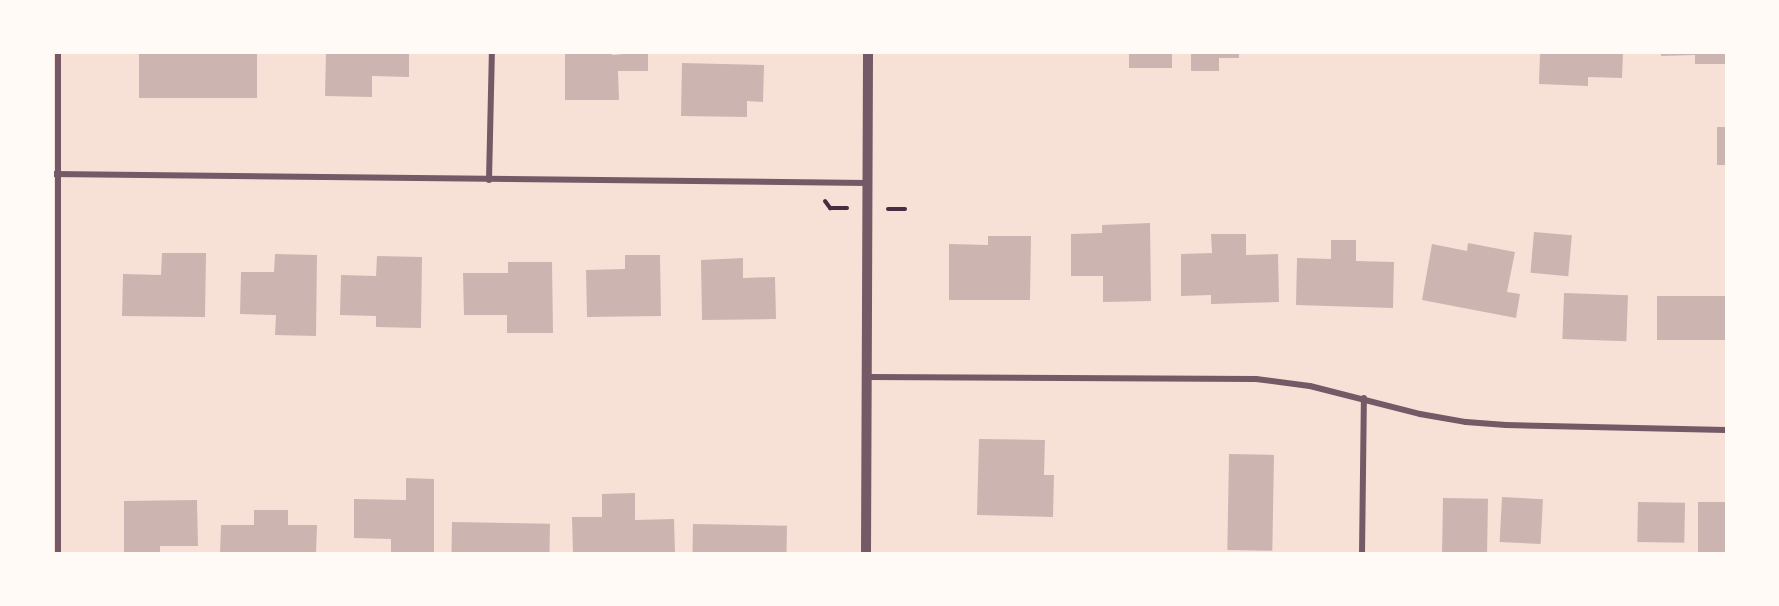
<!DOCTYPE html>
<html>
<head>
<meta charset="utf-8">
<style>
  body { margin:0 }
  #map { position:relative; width:1779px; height:606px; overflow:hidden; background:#f7e1d7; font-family:Barlow,sans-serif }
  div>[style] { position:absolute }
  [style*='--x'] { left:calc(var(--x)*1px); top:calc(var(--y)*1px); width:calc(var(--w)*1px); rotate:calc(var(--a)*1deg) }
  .building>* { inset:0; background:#ccb4b1; transform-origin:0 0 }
  .path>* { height:4px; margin:-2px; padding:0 2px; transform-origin:2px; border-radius:2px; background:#4a2c40 }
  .minor>* { height:6px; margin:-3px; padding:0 3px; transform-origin:3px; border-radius:3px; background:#755966 }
  .tertiary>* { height:10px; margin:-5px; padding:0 5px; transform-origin:5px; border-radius:5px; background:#755966 }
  span { translate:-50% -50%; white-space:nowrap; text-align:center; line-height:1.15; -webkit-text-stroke:4.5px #fffaf5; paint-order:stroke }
  .frame { position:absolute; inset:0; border:54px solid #fffaf5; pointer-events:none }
</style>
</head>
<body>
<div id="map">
  <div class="building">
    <i style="left:139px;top:52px;width:118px;height:46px"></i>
    <i style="clip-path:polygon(326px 52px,409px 52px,409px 77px,372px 76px,372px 97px,325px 96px)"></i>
    <i style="clip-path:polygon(565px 52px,612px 52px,612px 55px,648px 52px,648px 71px,618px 71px,619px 100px,565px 100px)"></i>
    <i style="left:1129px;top:52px;width:43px;height:16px"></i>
    <i style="clip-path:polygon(1191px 52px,1239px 52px,1239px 58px,1219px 58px,1219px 71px,1191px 71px)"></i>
    <i style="clip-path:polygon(1540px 52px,1623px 52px,1622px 78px,1588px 77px,1588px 86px,1539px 84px)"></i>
    <i style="clip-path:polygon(1661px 52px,1726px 52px,1726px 64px,1695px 64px,1695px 55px,1661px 56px)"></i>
    <i style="clip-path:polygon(682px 63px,764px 65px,763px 102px,747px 101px,747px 117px,681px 116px)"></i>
    <i style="left:1717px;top:127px;width:9px;height:38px"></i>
    <i style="clip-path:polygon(1150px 223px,1151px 301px,1103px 302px,1103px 276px,1071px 276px,1071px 234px,1102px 233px,1102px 225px)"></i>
    <i style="left:1534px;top:232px;width:38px;height:41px;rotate:5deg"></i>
    <i style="clip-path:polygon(1211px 234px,1246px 234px,1246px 255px,1278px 254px,1279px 302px,1211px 304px,1211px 295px,1181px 296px,1181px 254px,1212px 253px)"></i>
    <i style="clip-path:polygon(988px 236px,1031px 236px,1030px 300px,949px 300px,949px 244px,988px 245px)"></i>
    <i style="clip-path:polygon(1331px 240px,1356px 240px,1356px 261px,1394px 262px,1393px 308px,1296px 305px,1297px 258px,1331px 259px)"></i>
    <i style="clip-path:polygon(1468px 243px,1515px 252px,1507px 292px,1520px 294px,1516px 318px,1422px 300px,1432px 244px,1467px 251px)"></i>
    <i style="clip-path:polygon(162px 253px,206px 253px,205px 317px,122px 316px,123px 274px,161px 275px)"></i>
    <i style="clip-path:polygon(275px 254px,317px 255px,316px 336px,275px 335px,276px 315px,240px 314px,241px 272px,274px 272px)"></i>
    <i style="clip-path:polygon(625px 255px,660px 255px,661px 316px,587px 317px,586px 270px,625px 269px)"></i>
    <i style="clip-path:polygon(377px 256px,422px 257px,421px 328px,376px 327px,376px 316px,340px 315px,341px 275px,376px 276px)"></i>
    <i style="clip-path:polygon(743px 258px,743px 278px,775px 277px,776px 319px,702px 320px,701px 260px)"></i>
    <i style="clip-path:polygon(508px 262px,552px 262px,553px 333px,507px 333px,507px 315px,464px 315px,463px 273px,508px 273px)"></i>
    <i style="left:1564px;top:293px;width:64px;height:46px;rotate:2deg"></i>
    <i style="left:1657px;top:296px;width:69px;height:44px"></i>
    <i style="clip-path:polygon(979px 439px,1045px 440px,1044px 475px,1054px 475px,1053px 517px,977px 515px)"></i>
    <i style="left:1229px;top:454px;width:45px;height:96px;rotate:1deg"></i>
    <i style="clip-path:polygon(406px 478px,434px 479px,434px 554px,391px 554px,391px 539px,354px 538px,354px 499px,406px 500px)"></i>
    <i style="clip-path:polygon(635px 493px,635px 520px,674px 519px,675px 554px,573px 554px,572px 517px,602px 517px,602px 494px)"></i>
    <i style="left:1502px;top:497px;width:41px;height:45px;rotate:3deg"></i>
    <i style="left:1443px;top:498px;width:45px;height:56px;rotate:1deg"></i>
    <i style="clip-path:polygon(197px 500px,198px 546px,160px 546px,160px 554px,124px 554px,124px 501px)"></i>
    <i style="left:1638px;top:502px;width:47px;height:40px;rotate:1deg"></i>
    <i style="left:1698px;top:502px;width:28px;height:52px"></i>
    <i style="clip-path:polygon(254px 510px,288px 510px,288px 525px,317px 525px,316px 554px,220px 554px,221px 525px,254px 525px)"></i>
    <i style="left:452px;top:522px;width:98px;height:32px;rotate:1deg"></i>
    <i style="left:693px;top:524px;width:94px;height:30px;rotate:1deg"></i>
  </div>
  <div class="path">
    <i style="--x:825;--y:201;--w:9;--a:54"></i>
    <i style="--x:830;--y:208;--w:17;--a:0"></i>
    <i style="--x:888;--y:209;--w:17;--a:0"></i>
  </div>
  <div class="minor">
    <i style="--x:58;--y:52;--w:502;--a:90"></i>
    <i style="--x:52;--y:174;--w:815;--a:0.63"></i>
    <i style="--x:489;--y:180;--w:128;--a:-88.7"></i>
    <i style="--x:868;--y:377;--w:388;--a:0.3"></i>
    <i style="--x:1256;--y:379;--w:54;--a:7.4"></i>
    <i style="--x:1310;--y:386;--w:114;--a:14.3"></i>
    <i style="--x:1420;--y:414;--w:47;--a:9.9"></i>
    <i style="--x:1466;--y:422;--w:40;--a:4.3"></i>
    <i style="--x:1506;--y:425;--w:220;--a:1.3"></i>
    <i style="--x:1362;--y:554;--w:156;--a:-89.3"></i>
  </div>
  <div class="tertiary">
    <i style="--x:866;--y:554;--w:502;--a:-89.77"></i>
  </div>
  <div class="frame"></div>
</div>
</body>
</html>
